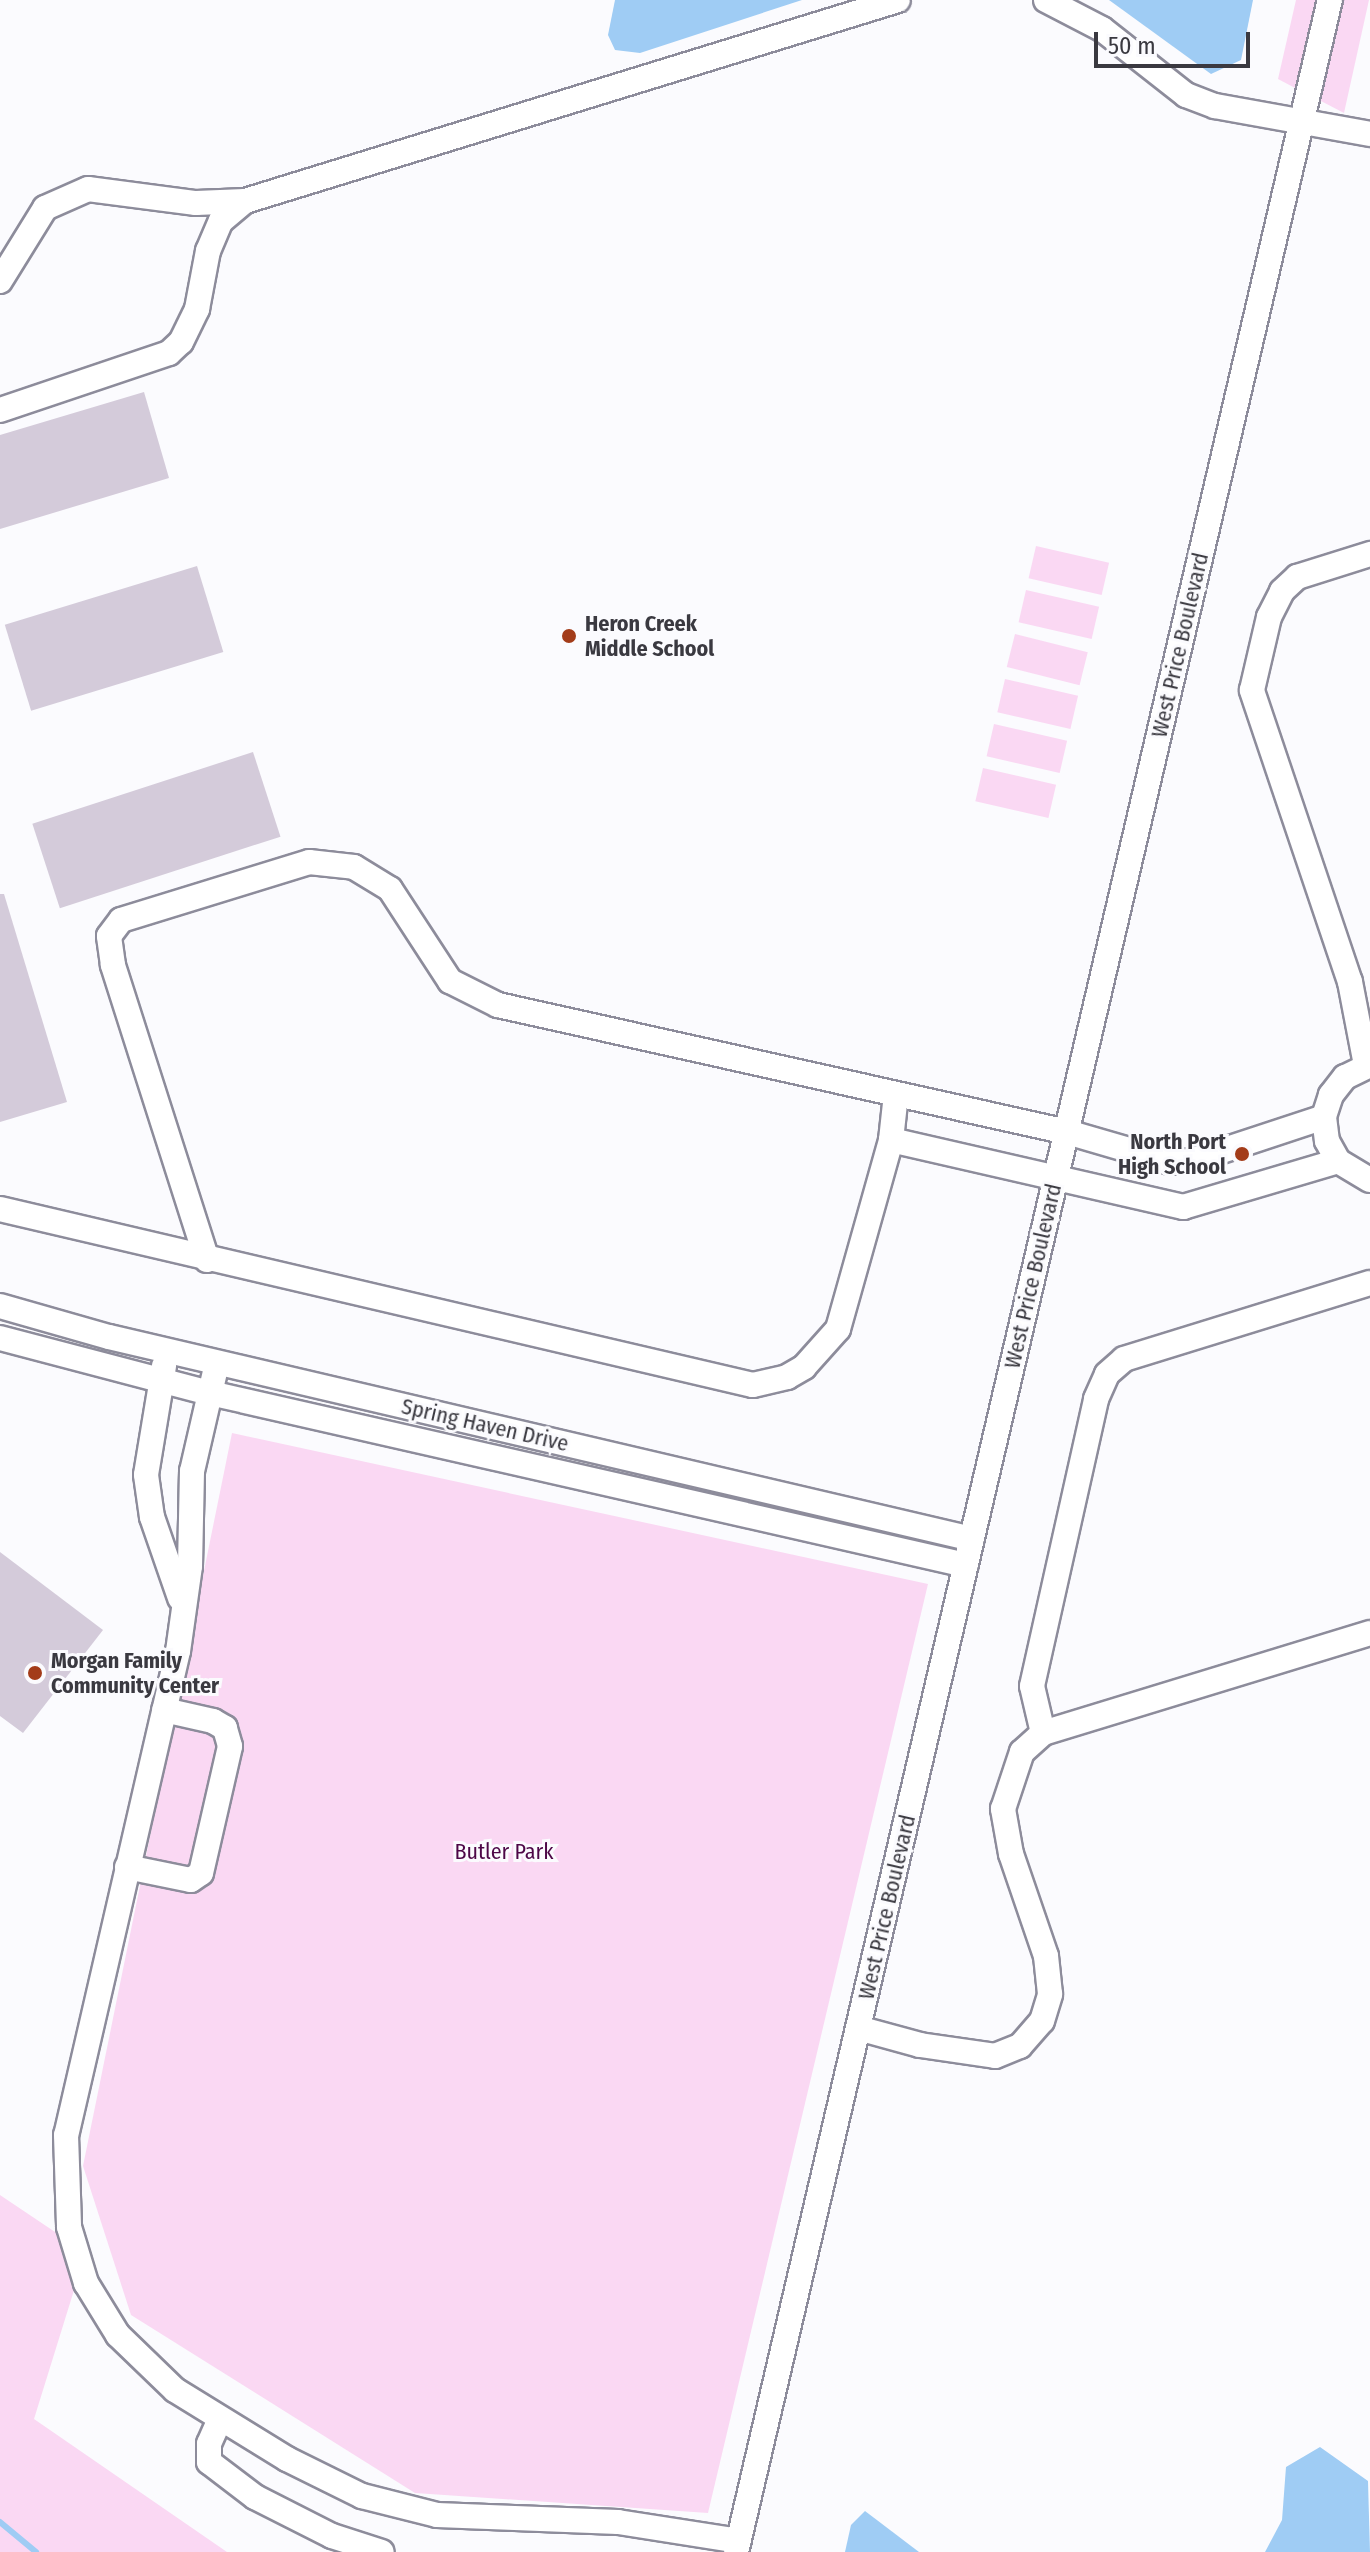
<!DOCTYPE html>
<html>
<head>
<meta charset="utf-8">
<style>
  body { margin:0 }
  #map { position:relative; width:1370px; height:2552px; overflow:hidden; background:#fbfbfe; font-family:"Fira Sans Condensed",sans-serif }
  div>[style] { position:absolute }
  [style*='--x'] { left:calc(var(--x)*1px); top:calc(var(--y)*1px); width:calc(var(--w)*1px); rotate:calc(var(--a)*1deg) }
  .green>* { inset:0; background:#fad8f3; transform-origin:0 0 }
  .water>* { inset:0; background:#9fccf4 }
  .stream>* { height:6px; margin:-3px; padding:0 3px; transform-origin:3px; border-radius:3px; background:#9fccf4 }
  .building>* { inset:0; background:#d4cbda; transform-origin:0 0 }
  .roads { filter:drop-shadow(2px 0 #8d8c9b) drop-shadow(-2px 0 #8d8c9b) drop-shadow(0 2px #8d8c9b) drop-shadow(0 -2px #8d8c9b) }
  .minor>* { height:24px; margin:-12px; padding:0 12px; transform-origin:12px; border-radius:12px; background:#fff }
  .dots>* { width:22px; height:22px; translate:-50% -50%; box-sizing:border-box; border:4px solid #fbfbfe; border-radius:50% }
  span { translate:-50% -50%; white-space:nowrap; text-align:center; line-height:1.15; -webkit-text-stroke:6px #fbfbfe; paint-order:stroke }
  .poi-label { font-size:22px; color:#3a3940; font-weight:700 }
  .left { translate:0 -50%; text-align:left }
  .right { translate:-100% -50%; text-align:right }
  .street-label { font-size:22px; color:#3a3940 }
  .park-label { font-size:22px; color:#4d0747 }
  .scale { position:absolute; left:1094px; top:32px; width:156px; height:36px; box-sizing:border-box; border:4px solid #3a3940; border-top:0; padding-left:10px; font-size:24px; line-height:28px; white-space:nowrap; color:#3a3940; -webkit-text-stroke:6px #fbfbfe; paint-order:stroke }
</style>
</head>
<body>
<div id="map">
  <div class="green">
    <i style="clip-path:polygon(1296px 0,1318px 0,1297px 89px,1278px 79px)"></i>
    <i style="clip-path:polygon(1342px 0,1369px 0,1344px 113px,1319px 100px)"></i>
    <i style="left:1036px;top:546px;width:75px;height:33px;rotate:13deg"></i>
    <i style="left:1026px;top:590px;width:75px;height:33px;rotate:13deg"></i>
    <i style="left:1015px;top:634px;width:75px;height:34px;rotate:14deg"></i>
    <i style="left:1005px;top:679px;width:75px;height:34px;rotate:13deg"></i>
    <i style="left:994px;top:724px;width:75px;height:33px;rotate:13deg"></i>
    <i style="left:983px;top:768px;width:75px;height:34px;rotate:13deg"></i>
    <i style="clip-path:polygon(232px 1433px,928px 1584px,708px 2513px,415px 2493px,131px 2315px,83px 2166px)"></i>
    <i style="clip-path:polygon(0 2195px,58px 2234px,75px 2287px,34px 2419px,227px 2552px,0 2552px)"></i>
  </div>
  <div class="water">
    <i style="clip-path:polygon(615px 0,802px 0,640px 53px,615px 50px,608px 35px)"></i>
    <i style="clip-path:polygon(1109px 0,1253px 0,1241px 60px,1211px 74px)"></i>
    <i style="clip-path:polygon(1320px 2447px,1368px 2481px,1370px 2552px,1265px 2552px,1282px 2520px,1286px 2467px)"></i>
    <i style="clip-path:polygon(865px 2511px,919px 2552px,845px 2552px,851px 2525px)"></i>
  </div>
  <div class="stream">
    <i style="--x:0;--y:2522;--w:47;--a:39.8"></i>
  </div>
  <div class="building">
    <i style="clip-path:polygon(144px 392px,169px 478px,0 529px,0 435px)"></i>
    <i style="left:197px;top:566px;width:90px;height:201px;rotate:73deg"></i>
    <i style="left:253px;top:752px;width:89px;height:232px;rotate:72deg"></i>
    <i style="clip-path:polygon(0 894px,4px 894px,67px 1102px,0 1122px)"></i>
    <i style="clip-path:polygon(0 1552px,103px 1630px,23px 1733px,0 1716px)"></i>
  </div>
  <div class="roads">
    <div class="minor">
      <i style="--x:1046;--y:0;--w:63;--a:27.4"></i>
      <i style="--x:1102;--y:29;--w:107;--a:38.2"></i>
      <i style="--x:1186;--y:95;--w:31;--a:21"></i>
      <i style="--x:1215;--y:106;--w:158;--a:10.2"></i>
      <i style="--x:0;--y:281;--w:86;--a:-58.3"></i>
      <i style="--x:45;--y:208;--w:47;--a:-23.8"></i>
      <i style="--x:88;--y:189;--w:109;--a:7.4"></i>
      <i style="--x:196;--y:203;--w:49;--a:-2.3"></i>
      <i style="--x:245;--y:201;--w:683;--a:-17.11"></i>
      <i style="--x:0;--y:410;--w:178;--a:-18.6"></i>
      <i style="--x:169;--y:353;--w:16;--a:-43"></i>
      <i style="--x:181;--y:342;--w:37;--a:-64"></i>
      <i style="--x:197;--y:309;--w:59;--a:-79.3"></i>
      <i style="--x:208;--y:251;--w:33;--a:-67"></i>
      <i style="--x:221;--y:221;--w:31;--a:-40"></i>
      <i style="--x:1366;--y:1065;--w:85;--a:-100.9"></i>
      <i style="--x:1350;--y:982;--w:308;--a:-108.6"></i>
      <i style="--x:1252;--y:690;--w:75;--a:-76.9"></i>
      <i style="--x:1269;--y:617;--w:29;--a:-63"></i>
      <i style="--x:1282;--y:591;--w:21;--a:-43"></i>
      <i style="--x:1297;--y:577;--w:77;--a:-17.5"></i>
      <i style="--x:1370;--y:1065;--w:28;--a:154"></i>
      <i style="--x:1345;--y:1077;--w:23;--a:128"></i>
      <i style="--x:1331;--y:1095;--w:23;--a:108"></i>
      <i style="--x:1324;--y:1117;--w:24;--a:83"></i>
      <i style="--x:1327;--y:1141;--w:23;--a:61"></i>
      <i style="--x:1338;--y:1161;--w:37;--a:31"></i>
      <i style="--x:891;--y:1140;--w:300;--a:12.9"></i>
      <i style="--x:1183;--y:1207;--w:162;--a:-16.5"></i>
      <i style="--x:0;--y:1209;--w:773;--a:13.16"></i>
      <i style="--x:753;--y:1385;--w:35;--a:-13"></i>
      <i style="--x:787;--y:1377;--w:20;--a:-30"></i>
      <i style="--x:804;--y:1367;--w:51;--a:-48.2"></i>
      <i style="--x:838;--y:1329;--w:196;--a:-74.3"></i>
      <i style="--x:891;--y:1140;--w:46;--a:-83.8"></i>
      <i style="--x:207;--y:1260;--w:310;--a:-107.7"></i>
      <i style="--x:113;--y:965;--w:29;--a:-98"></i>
      <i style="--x:109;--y:936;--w:20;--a:-53"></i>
      <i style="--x:121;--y:920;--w:197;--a:-17.1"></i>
      <i style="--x:309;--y:862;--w:45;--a:6.3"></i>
      <i style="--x:354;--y:867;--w:42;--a:31.4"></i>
      <i style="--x:390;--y:889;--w:110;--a:56.9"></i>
      <i style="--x:450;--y:981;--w:54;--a:26.6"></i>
      <i style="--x:498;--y:1005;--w:583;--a:12.58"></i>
      <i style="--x:1067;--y:1132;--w:107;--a:16.2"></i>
      <i style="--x:1170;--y:1162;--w:21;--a:-3"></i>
      <i style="--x:1191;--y:1161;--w:140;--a:-18.3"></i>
      <i style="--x:0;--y:1306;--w:113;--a:15.9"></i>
      <i style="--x:109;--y:1337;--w:886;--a:13.17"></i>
      <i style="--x:0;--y:1338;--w:217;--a:14.7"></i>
      <i style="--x:210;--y:1393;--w:775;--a:12.82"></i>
      <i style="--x:217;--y:1363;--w:111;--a:103"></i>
      <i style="--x:192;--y:1471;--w:95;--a:91.2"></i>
      <i style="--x:190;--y:1566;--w:86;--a:98"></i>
      <i style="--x:178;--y:1651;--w:497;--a:103"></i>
      <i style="--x:66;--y:2135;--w:92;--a:88.1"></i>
      <i style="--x:69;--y:2227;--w:59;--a:73.1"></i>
      <i style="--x:86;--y:2283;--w:61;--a:58.4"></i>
      <i style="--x:118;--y:2335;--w:79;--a:44"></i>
      <i style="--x:175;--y:2390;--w:132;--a:31.6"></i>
      <i style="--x:287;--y:2459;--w:84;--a:26.3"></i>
      <i style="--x:362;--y:2496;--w:77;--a:14.2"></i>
      <i style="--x:437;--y:2515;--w:181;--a:2.2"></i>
      <i style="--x:618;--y:2522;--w:122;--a:8.9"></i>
      <i style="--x:164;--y:1366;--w:110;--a:99.4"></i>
      <i style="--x:146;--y:1475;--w:42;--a:81.9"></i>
      <i style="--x:152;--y:1517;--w:86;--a:70.9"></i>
      <i style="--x:1043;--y:1733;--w:48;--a:-103.2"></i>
      <i style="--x:1032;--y:1686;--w:294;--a:-77.4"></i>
      <i style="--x:1096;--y:1399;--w:27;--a:-66"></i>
      <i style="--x:1107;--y:1374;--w:23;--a:-41"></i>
      <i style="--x:1124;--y:1359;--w:257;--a:-17.2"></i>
      <i style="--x:127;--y:1867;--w:65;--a:11.5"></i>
      <i style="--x:191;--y:1880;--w:12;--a:-35"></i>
      <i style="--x:201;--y:1873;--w:130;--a:-77.1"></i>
      <i style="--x:230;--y:1746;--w:19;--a:-106"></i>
      <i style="--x:225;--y:1728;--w:14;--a:-150"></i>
      <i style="--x:213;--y:1721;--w:50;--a:-167.3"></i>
      <i style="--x:858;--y:2028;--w:64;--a:15.3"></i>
      <i style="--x:920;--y:2045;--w:76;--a:8.3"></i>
      <i style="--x:995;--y:2056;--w:27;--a:-22"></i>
      <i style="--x:1020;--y:2046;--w:33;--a:-49"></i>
      <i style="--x:1042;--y:2021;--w:28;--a:-73"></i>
      <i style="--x:1050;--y:1994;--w:38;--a:-96"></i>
      <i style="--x:1046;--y:1956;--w:108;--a:-108.9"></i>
      <i style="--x:1011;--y:1854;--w:46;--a:-100.1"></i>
      <i style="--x:1003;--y:1809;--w:60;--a:-71.6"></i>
      <i style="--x:1022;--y:1752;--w:28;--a:-42"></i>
      <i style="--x:1043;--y:1733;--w:342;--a:-17"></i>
      <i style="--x:220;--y:2419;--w:27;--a:114"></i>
      <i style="--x:209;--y:2444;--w:18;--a:90"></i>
      <i style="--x:209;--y:2462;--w:58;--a:37.3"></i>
      <i style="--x:255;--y:2497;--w:86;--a:26.9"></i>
      <i style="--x:332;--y:2536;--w:52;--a:17.7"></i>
      <i style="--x:736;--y:2552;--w:2620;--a:-76.9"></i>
    </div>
  </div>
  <div class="dots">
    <i style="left:569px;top:636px;background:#a33c19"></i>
    <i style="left:1242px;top:1154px;background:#a33c19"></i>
    <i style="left:35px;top:1673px;background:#a33c19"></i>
  </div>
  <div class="poi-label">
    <span class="left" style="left:585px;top:636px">Heron Creek<br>Middle School</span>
    <span class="right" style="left:1226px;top:1154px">North Port<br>High School</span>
    <span class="left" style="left:51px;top:1673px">Morgan Family<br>Community Center</span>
  </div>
  <div class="street-label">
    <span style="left:1180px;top:645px;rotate:-77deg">West Price Boulevard</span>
    <span style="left:1033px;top:1276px;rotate:-77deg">West Price Boulevard</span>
    <span style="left:485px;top:1425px;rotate:13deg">Spring Haven Drive</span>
    <span style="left:887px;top:1907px;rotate:-77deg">West Price Boulevard</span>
  </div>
  <div class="park-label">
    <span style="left:504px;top:1852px">Butler Park</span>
  </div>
  <div class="scale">50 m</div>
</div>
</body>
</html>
